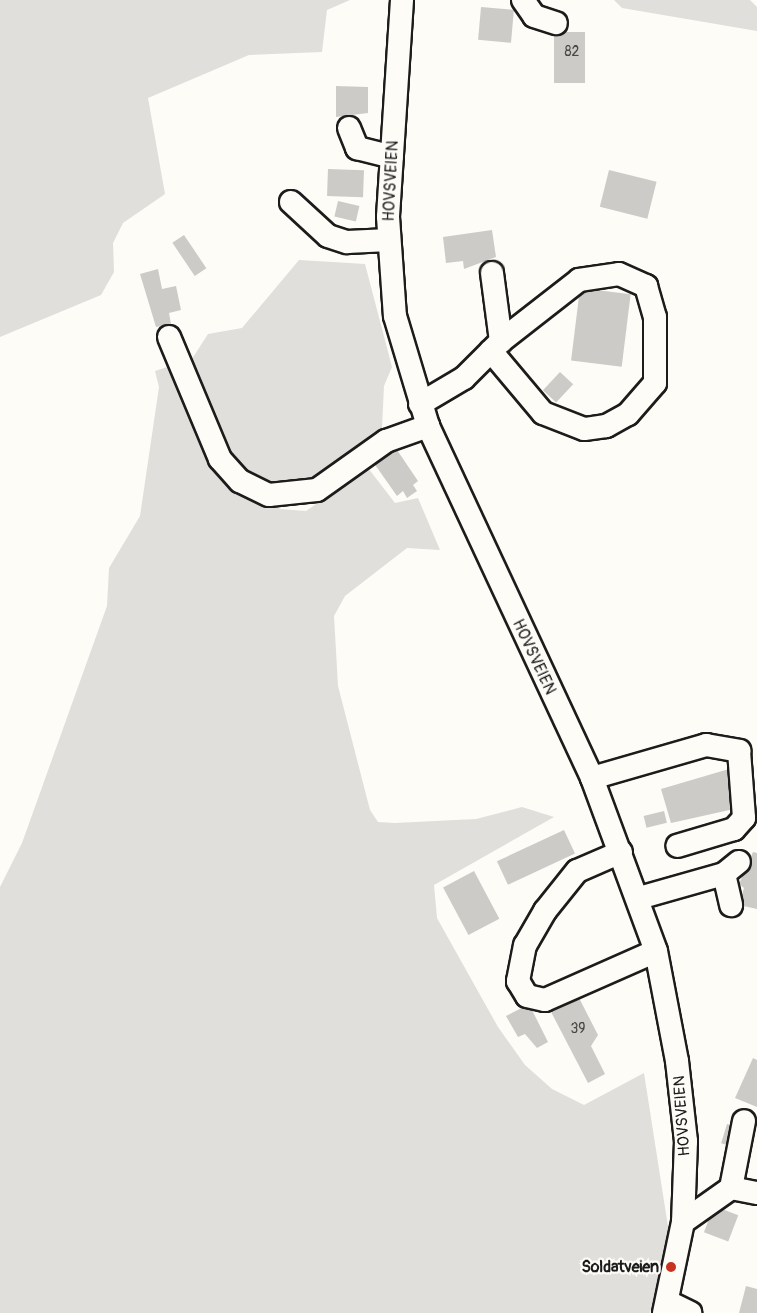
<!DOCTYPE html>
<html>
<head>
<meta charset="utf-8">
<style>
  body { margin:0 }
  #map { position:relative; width:757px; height:1313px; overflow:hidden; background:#fdfcf7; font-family:Pangolin,sans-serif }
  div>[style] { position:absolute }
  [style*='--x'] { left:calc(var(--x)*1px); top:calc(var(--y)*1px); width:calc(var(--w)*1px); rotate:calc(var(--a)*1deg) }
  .green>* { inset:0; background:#e0dfdb }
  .building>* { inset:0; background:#cccbc8; transform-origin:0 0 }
  .roads { filter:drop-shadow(2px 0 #1c1c1c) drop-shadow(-2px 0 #1c1c1c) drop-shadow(0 2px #1c1c1c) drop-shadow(0 -2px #1c1c1c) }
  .minor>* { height:22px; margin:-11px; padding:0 11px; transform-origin:11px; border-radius:11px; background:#fdfcf7 }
  .dots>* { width:16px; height:16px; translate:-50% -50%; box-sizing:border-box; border:3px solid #fdfcf7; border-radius:50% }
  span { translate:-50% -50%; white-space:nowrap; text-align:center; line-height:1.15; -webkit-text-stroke:4.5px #fdfcf7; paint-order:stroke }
  .number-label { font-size:14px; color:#484847 }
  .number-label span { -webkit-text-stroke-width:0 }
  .street-label { font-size:16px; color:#1c1c1c }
  .poi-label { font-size:16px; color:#1c1c1c; font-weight:700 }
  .right { translate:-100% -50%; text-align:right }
</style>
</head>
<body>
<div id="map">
  <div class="green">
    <i style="clip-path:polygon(0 0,350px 0,327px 10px,322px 52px,249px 55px,148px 98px,165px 194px,123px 223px,113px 243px,114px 272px,101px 295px,0 337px)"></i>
    <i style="clip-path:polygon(614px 0,750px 0,757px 7px,757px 31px,622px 8px)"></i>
    <i style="clip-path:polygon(299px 260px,365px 264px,392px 367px,384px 386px,382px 428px,279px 509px,306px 511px,368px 468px,395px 503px,418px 498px,440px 550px,407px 548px,345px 596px,334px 616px,338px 686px,370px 810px,378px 822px,395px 823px,476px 819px,522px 807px,554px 817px,434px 885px,437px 918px,498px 1027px,525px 1065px,552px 1089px,584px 1105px,644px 1073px,669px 1233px,650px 1313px,0 1313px,0 887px,22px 843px,107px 606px,109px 568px,140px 516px,159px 387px,155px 371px,192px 359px,208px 334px,242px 328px)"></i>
  </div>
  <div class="building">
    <i style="left:481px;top:7px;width:33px;height:33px;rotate:5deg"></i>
    <i style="left:554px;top:32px;width:31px;height:51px"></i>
    <i style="clip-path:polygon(336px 86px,368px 87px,368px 113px,336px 117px)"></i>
    <i style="left:328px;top:169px;width:36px;height:27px;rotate:2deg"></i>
    <i style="left:609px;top:170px;width:49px;height:38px;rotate:14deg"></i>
    <i style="left:338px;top:201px;width:22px;height:16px;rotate:13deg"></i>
    <i style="clip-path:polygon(492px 230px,496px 257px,464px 269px,463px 261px,446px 263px,443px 237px)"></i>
    <i style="left:184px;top:235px;width:40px;height:14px;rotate:56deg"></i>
    <i style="clip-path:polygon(158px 269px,162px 289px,176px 286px,181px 310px,169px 313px,171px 324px,156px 327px,140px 274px)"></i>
    <i style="left:580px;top:288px;width:51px;height:73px;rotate:7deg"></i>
    <i style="left:560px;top:372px;width:18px;height:25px;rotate:43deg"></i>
    <i style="clip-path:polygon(393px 444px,418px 481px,413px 485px,417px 491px,407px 498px,403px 491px,397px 496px,371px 459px)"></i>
    <i style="clip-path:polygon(729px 769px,739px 804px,734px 809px,671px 823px,661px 789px)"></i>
    <i style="left:664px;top:811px;width:12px;height:21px;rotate:76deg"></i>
    <i style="left:564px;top:830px;width:26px;height:74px;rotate:65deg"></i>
    <i style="clip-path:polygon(753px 852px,757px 853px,757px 909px,739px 905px,744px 888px,739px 884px)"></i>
    <i style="left:474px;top:871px;width:54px;height:35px;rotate:62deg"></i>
    <i style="clip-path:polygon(577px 994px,598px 1035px,591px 1046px,605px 1074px,588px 1083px,549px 1008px)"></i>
    <i style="clip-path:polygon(529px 1004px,548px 1042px,537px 1048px,525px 1034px,518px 1037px,506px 1016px)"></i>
    <i style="clip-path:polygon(753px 1058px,757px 1060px,757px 1107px,735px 1098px)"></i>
    <i style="left:727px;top:1124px;width:14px;height:20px;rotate:17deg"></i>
    <i style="left:714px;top:1206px;width:26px;height:28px;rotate:21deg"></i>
    <i style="clip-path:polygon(746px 1286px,757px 1289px,757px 1313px,739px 1313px)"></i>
  </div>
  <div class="roads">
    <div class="minor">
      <i style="--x:402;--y:0;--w:217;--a:93.7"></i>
      <i style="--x:388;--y:217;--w:99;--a:86"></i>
      <i style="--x:395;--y:316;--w:115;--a:73.3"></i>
      <i style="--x:428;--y:426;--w:388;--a:65"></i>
      <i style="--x:592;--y:778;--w:184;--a:69.7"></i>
      <i style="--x:656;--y:951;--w:112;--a:79.2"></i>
      <i style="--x:677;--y:1061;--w:81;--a:83.6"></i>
      <i style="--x:686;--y:1141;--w:81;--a:92.1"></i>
      <i style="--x:683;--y:1222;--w:93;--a:101.8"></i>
      <i style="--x:523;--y:0;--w:19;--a:55"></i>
      <i style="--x:534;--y:16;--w:23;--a:18"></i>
      <i style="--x:349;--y:128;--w:22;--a:68"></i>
      <i style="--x:357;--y:148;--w:36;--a:14"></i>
      <i style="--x:291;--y:202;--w:50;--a:42.6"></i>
      <i style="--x:328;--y:236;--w:20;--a:18"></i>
      <i style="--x:347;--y:242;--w:42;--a:-2.7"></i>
      <i style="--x:492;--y:273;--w:69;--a:82.5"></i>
      <i style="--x:169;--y:337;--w:132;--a:67.3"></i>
      <i style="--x:220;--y:459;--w:30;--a:48"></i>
      <i style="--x:240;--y:481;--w:32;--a:26"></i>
      <i style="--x:269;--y:495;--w:48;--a:-5.9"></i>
      <i style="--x:317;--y:490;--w:85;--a:-35.4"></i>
      <i style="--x:386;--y:441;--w:45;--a:-19.7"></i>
      <i style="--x:420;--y:404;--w:51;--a:-30.6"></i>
      <i style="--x:464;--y:378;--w:52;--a:-45"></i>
      <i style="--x:501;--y:341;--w:99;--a:-38"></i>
      <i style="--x:579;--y:280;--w:40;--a:-8.5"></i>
      <i style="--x:619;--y:274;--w:30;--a:24"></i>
      <i style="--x:646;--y:286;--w:32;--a:74"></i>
      <i style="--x:655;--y:317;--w:66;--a:90"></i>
      <i style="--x:655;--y:383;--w:41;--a:131.1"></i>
      <i style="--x:628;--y:414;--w:25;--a:151"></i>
      <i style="--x:606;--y:426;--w:22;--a:172"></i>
      <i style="--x:584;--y:429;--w:44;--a:-158.7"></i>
      <i style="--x:543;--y:413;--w:81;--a:-130"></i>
      <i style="--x:592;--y:778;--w:119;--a:-16.1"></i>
      <i style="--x:706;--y:745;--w:34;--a:10"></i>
      <i style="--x:739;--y:751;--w:67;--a:85.7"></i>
      <i style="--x:744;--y:818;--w:15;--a:132"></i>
      <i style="--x:734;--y:829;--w:59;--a:163.4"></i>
      <i style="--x:621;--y:852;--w:48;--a:156.6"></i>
      <i style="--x:577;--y:871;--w:51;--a:128.7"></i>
      <i style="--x:545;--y:911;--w:39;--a:120"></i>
      <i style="--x:525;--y:945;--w:37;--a:101"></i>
      <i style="--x:518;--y:981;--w:17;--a:59"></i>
      <i style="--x:527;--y:996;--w:18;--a:13"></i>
      <i style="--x:545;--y:1000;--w:121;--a:-23.8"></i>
      <i style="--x:724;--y:874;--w:32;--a:77"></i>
      <i style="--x:639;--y:898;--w:88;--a:-15.8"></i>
      <i style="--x:724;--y:874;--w:19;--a:-39"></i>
      <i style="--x:731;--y:1188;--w:68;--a:-79"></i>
      <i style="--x:683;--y:1222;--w:59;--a:-35.3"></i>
      <i style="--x:731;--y:1188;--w:26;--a:11"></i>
      <i style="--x:668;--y:1302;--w:25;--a:26"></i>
    </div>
  </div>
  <div class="dots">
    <i style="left:671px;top:1267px;background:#c8321e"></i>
  </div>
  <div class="number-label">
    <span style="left:572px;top:52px">82</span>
    <span style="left:578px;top:1029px">39</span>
  </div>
  <div class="street-label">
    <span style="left:391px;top:181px;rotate:-87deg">HOVSVEIEN</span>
    <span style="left:534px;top:657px;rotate:65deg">HOVSVEIEN</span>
    <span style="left:682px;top:1116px;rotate:-94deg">HOVSVEIEN</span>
  </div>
  <div class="poi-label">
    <span class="right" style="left:659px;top:1267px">Soldatveien</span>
  </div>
</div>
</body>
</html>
